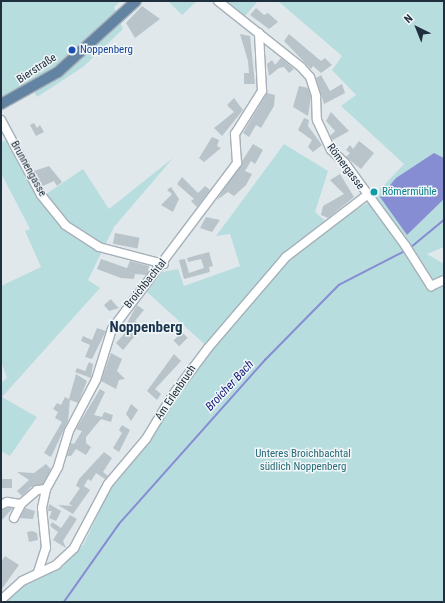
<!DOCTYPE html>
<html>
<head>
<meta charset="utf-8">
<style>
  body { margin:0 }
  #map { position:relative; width:445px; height:603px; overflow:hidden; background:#e0e8ec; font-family:"Roboto Condensed",sans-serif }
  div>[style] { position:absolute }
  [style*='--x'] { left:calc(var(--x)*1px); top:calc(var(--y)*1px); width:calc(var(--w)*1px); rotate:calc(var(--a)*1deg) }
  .green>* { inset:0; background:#b8ddde }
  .water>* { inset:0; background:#868dd3 }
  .stream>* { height:1.5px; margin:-0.75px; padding:0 0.75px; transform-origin:0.75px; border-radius:0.75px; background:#868dd3 }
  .building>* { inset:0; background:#b8c4c9; transform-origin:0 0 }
  .roads { filter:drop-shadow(1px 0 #a6b0b8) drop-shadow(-1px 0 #a6b0b8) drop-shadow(0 1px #a6b0b8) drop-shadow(0 -1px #a6b0b8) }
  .minor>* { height:8px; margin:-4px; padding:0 4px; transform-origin:4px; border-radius:4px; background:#fff }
  .major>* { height:10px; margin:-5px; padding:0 5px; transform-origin:5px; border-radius:5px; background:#6383a3 }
  .dots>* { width:11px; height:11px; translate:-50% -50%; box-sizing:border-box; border:2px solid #f1f6f8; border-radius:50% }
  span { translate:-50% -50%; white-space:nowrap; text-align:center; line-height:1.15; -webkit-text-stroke:3px #f1f6f8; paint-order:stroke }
  .transit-label { font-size:11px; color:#164399 }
  .left { translate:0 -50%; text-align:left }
  .street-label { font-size:11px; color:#202f3d }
  .culture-label { font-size:11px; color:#0d838f }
  .park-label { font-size:11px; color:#296a75 }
  .water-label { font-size:12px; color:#18207b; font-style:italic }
  .district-label { font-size:15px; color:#1b354f; font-weight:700 }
  .frame { position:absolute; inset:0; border:2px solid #202f3d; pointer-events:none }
  .north { position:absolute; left:397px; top:8px; width:40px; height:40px; -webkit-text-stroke:3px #f1f6f8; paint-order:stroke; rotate:317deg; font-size:11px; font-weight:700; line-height:16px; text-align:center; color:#202f3d }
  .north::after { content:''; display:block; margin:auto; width:14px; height:18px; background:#202f3d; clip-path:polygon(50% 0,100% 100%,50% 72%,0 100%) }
</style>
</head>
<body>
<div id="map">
  <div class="green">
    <i style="clip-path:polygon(1px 1px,121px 1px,114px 7px,123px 29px,83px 67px,37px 97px,30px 84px,1px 97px)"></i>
    <i style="clip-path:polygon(168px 1px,197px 1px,182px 15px)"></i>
    <i style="clip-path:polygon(214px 1px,258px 1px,240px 22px)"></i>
    <i style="clip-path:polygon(278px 1px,444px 1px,444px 158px,434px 153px,381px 197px,407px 235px,444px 199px,444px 247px,427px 254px,444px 264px,444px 602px,4px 602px,27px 581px,62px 567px,84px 544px,111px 486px,212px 351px,147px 292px,162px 272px,178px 269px,184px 286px,240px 266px,230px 234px,216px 236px,284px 144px,328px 171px,315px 212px,331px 226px,367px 203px,404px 164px,341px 106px,356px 95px,332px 70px,342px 56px)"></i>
    <i style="clip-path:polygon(7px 140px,39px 199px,83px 169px,109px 209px,173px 158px,114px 227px,88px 280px,100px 288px,2px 397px,37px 417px,10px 456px,1px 451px,1px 383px,7px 378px,1px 361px,1px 286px,41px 267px,25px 231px,30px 229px,1px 173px,1px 142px)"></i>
  </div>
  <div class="water">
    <i style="clip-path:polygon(434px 153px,444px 158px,444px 199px,407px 235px,380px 197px,396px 178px)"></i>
  </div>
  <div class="stream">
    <i style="--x:410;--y:248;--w:44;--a:-39.5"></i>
    <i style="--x:64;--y:602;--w:95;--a:-54.8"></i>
    <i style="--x:119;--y:524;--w:220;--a:-48.3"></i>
    <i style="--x:265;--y:360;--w:105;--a:-45.4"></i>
    <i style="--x:339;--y:285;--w:74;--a:-27.3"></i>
  </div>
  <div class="building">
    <i style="clip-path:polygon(142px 6px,160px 19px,135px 38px,126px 23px)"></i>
    <i style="clip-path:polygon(256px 8px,264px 15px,268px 13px,278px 22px,269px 29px,250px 15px)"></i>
    <i style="clip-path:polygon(240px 34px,250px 36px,255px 84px,244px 84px,244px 73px,249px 73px,248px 61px)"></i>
    <i style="clip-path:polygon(289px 34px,321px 61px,325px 58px,332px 65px,321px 73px,313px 66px,311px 69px,284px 41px)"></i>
    <i style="clip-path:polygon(281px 58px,294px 69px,289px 73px,284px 67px,279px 68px,269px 76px,267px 64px,272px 60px,275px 65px)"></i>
    <i style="clip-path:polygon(321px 75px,330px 91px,342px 84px,345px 93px,324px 104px,316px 78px)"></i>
    <i style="clip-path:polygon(299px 86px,308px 88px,311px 97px,308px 116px,293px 107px)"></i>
    <i style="clip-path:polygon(267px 93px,275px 95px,274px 106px,261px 128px,256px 125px,249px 137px,243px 133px)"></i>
    <i style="clip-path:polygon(234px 98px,243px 110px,222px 136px,214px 128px,234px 112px,227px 105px)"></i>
    <i style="clip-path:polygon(331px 112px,349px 131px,333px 140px,330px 136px,335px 131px,326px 121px)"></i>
    <i style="clip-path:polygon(304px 118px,309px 120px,308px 126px,322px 145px,313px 152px,308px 147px,312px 140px,298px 130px)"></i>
    <i style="clip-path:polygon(34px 123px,37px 128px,40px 125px,44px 132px,36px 136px,30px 125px)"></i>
    <i style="clip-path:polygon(212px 137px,219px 140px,217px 146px,221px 148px,204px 162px,199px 158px)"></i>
    <i style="clip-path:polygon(359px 141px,374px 153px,361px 169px,346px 157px,350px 153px,346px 150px,350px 145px,353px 149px)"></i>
    <i style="clip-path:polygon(253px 144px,263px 150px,255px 164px,251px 161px,245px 171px,252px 174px,246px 185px,234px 196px,228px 192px,217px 200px)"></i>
    <i style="clip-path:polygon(49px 166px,62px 182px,57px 186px,54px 181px,43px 186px,34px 171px)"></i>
    <i style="clip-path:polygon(340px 174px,354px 197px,328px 218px,321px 215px,323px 206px,344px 194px,330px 180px)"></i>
    <i style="clip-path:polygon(182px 177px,198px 193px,205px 186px,210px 190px,197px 207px,191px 201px,194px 199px,177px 184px)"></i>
    <i style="clip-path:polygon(171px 187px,179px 199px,173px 212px,161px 205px,172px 194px,167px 190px)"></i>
    <i style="clip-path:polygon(206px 217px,220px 220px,212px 232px,200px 228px)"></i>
    <i style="left:115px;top:233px;width:25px;height:11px;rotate:11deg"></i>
    <i style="clip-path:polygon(209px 252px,213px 266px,209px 267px,210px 272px,184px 279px,179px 260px,185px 259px,189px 273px,204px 268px,201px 259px,188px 262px,187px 258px)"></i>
    <i style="clip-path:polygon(101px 259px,127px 268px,130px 261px,149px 266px,148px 272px,146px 275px,135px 274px,134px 279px,121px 278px,97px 269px)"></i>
    <i style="clip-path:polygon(111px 299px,114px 303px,119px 308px,109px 311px,104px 305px)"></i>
    <i style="clip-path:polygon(137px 305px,144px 310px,135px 321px,140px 324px,139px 331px,123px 350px,116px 343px,131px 326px,127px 323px)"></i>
    <i style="clip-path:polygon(97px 328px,106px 331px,92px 359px,85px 357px,90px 345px,81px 341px,83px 336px,92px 340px)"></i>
    <i style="left:182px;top:332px;width:8px;height:12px;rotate:45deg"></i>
    <i style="clip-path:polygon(111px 353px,122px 359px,117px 371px,125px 379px,119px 380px,116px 389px,101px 381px)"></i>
    <i style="clip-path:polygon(174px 354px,181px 361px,155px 389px,161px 394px,157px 400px,147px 391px)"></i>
    <i style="clip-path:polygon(89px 362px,93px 364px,91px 378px,75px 372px,77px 368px,85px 371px)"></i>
    <i style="clip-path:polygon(76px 374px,87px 381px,78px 403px,70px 400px,68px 421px,51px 457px,44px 453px,62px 422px,55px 418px,58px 412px,53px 409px,57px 403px,61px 405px,65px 397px,69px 399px)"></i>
    <i style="clip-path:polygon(100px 389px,105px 392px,94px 415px,102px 417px,104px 412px,113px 415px,111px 422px,101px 419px,86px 437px,86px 443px,91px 447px,86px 455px,76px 449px,71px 456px,67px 456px,71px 443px,74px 444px,82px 431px,76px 429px)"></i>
    <i style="clip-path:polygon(131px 404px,138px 410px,131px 421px,126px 414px)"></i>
    <i style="clip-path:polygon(122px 425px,130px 430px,119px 452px,113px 448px,122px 433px,119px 430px)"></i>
    <i style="clip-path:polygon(104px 452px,112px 458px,103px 472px,108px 476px,105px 479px,96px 473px,91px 481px,88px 479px,84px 486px,90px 490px,73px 514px,58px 505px,73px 506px,69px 504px,80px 488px,76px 486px,79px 479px)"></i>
    <i style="clip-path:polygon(46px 464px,51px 469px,43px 484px,31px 487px,22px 496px,17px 491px,29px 480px,17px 472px,34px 473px)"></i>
    <i style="left:1px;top:479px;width:11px;height:9px"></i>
    <i style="clip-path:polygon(49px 504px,61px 511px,56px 521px,49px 518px,52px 511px,48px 511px)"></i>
    <i style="clip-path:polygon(8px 508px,13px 508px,1px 521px,1px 510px)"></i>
    <i style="clip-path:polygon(25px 508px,35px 511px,33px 519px,20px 518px)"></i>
    <i style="clip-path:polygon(70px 515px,77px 519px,63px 541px,66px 548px,53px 540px,58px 532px,50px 526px,52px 522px,61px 528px)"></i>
    <i style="clip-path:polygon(32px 531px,37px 533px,38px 540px,29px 542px,27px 532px)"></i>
    <i style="clip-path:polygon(5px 556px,19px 565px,1px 590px,1px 562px)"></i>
  </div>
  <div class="roads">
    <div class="minor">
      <i style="--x:218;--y:1;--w:106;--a:38.5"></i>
      <i style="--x:301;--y:67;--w:13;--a:48"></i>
      <i style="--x:310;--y:77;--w:20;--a:72"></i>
      <i style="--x:316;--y:96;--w:24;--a:88"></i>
      <i style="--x:317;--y:120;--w:33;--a:65"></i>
      <i style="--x:331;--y:150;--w:19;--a:43"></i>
      <i style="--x:345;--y:163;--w:102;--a:53.8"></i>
      <i style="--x:405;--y:245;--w:49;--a:57.6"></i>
      <i style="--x:431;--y:286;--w:14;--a:-25"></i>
      <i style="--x:1;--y:120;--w:85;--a:61.9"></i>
      <i style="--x:41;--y:195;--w:38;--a:51"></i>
      <i style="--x:65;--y:225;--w:40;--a:32.9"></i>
      <i style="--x:99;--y:247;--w:67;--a:14.7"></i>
      <i style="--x:1;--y:505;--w:7;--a:-27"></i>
      <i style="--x:7;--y:502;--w:14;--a:8"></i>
      <i style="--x:21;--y:504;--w:21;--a:-41"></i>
      <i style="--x:37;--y:490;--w:9;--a:-6"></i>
      <i style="--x:14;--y:518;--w:16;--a:-63"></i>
      <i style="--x:38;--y:572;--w:25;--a:-72"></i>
      <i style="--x:46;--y:548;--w:40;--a:-95.7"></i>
      <i style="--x:42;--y:508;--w:19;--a:-78"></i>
      <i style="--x:46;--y:489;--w:25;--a:-61"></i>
      <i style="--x:58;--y:467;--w:38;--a:-73"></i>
      <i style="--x:69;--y:431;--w:58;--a:-62.1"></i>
      <i style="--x:96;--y:380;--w:53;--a:-72.6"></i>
      <i style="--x:112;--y:329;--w:208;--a:-53"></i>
      <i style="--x:237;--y:163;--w:29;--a:-94"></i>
      <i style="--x:235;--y:134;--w:51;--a:-57.9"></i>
      <i style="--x:262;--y:91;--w:58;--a:-93"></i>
      <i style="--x:1;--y:600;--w:28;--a:-42"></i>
      <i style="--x:22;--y:581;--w:38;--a:-25"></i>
      <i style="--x:56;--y:565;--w:25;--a:-43"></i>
      <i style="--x:74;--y:548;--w:72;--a:-62"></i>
      <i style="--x:108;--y:484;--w:59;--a:-49.8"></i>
      <i style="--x:146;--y:439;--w:50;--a:-58.8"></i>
      <i style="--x:172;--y:396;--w:60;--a:-53.1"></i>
      <i style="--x:208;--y:348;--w:120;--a:-49.4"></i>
      <i style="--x:286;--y:257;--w:102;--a:-37.4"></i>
    </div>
    <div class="major">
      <i style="--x:1;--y:104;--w:65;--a:-29.3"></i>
      <i style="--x:58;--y:72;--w:105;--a:-42.3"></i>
    </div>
  </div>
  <div class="dots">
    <i style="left:72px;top:50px;background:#1a4fb4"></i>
    <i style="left:374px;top:192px;background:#0f9aa8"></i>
  </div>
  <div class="transit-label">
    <span class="left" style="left:80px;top:50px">Noppenberg</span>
  </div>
  <div class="street-label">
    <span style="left:37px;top:69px;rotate:-33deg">Bierstraße</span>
    <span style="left:345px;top:167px;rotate:53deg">Römergasse</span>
    <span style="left:28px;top:169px;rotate:61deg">Brunnengasse</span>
    <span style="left:146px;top:284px;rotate:-51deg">Broichbachtal</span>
    <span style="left:176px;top:393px;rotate:-56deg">Am Erlenbruch</span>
  </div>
  <div class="culture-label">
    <span class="left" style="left:382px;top:192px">Römermühle</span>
  </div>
  <div class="park-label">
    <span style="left:303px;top:461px">Unteres Broichbachtal<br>südlich Noppenberg</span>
  </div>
  <div class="water-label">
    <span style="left:230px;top:386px;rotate:-47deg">Broicher Bach</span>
  </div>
  <div class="district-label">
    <span style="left:146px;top:328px">Noppenberg</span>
  </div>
  <div class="frame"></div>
  <div class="north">N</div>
</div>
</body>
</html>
